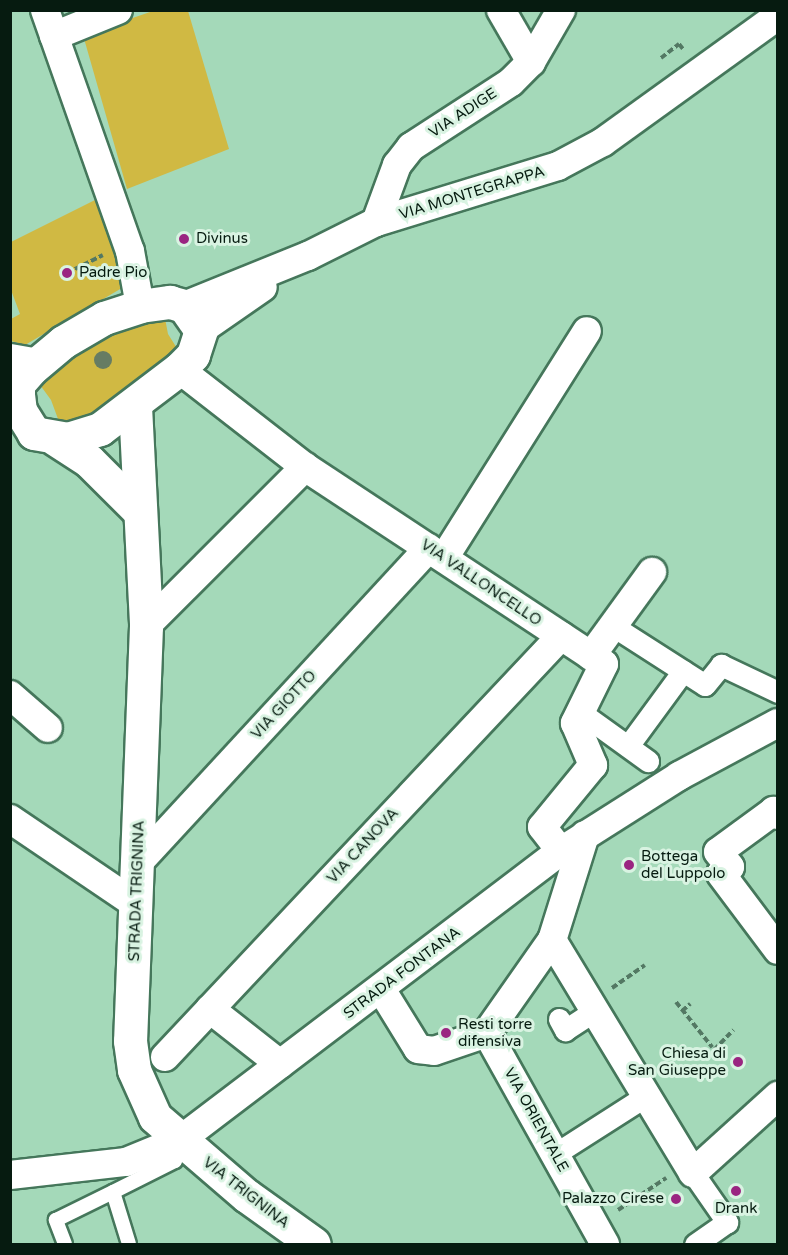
<!DOCTYPE html>
<html>
<head>
<meta charset="utf-8">
<style>
  body { margin:0 }
  #map { position:relative; width:788px; height:1255px; overflow:hidden; background:#a4d9b9; font-family:"Varela Round",sans-serif }
  div>[style] { position:absolute }
  [style*='--x'] { left:calc(var(--x)*1px); top:calc(var(--y)*1px); width:calc(var(--w)*1px); rotate:calc(var(--a)*1deg) }
  .green>* { inset:0; background:#d0b943 }
  .path>* { height:4px; margin-top:-2px; transform-origin:0; background:repeating-linear-gradient(90deg,#537863 0 6px,transparent 0 9px) }
  .roads { filter:drop-shadow(2px 0 #45775b) drop-shadow(-2px 0 #45775b) drop-shadow(0 2px #45775b) drop-shadow(0 -2px #45775b) }
  .service>* { height:14px; margin:-7px; padding:0 7px; transform-origin:7px; border-radius:7px; background:#fff }
  .pedestrian>* { height:21px; margin:-10.5px; padding:0 10.5px; transform-origin:10.5px; border-radius:10.5px; background:#fff }
  .minor>* { height:28px; margin:-14px; padding:0 14px; transform-origin:14px; border-radius:14px; background:#fff }
  .tertiary>* { height:33px; margin:-16.5px; padding:0 16.5px; transform-origin:16.5px; border-radius:16.5px; background:#fff }
  .trees>* { width:18px; height:18px; margin:-9px; border-radius:50%; background:#667c63 }
  .dots>* { width:16px; height:16px; translate:-50% -50%; box-sizing:border-box; border:3px solid #d9f3e2; border-radius:50% }
  span { translate:-50% -50%; white-space:nowrap; text-align:center; line-height:1.15; -webkit-text-stroke:6px #d9f3e2; paint-order:stroke }
  .street-label { font-size:15px; color:#061b10 }
  .poi-label { font-size:15px; color:#061b10 }
  .left { translate:0 -50%; text-align:left }
  .right { translate:-100% -50%; text-align:right }
  .frame { position:absolute; inset:0; border:12px solid #061b10; pointer-events:none }
</style>
</head>
<body>
<div id="map">
  <div class="green">
    <i style="clip-path:polygon(153px 11px,188px 11px,229px 149px,127px 189px,83px 35px)"></i>
    <i style="clip-path:polygon(101px 197px,127px 285px,25px 345px,11px 341px,11px 319px,20px 314px,11px 290px,11px 242px)"></i>
    <i style="clip-path:polygon(164px 313px,168px 334px,180px 353px,113px 408px,61px 427px,51px 400px,35px 378px,89px 339px)"></i>
  </div>
  <div class="path">
    <i style="--x:661;--y:58;--w:23;--a:-38"></i>
    <i style="--x:679;--y:44;--w:6;--a:51"></i>
    <i style="--x:67;--y:273;--w:40;--a:-26.6"></i>
    <i style="--x:612;--y:988;--w:40;--a:-34.9"></i>
    <i style="--x:676;--y:1002;--w:58;--a:51.3"></i>
    <i style="--x:682;--y:1011;--w:11;--a:-41"></i>
    <i style="--x:714;--y:1050;--w:28;--a:-46"></i>
    <i style="--x:618;--y:1210;--w:58;--a:-33.7"></i>
  </div>
  <div class="roads">
    <div class="service">
      <i style="--x:65;--y:1244;--w:26;--a:-111"></i>
      <i style="--x:56;--y:1220;--w:64;--a:-26.2"></i>
      <i style="--x:129;--y:1244;--w:54;--a:-107.1"></i>
      <i style="--x:113;--y:1192;--w:69;--a:-26.6"></i>
      <i style="--x:175;--y:1161;--w:22;--a:-77"></i>
    </div>
    <div class="pedestrian">
      <i style="--x:613;--y:626;--w:109;--a:32.7"></i>
      <i style="--x:705;--y:685;--w:26;--a:-51"></i>
      <i style="--x:721;--y:665;--w:63;--a:25.3"></i>
      <i style="--x:580;--y:712;--w:84;--a:35.8"></i>
      <i style="--x:628;--y:746;--w:93;--a:-53.7"></i>
      <i style="--x:559;--y:1019;--w:13;--a:61"></i>
      <i style="--x:565;--y:1030;--w:33;--a:-33"></i>
      <i style="--x:555;--y:1154;--w:106;--a:-32.6"></i>
      <i style="--x:693;--y:1173;--w:60;--a:55.2"></i>
      <i style="--x:727;--y:1222;--w:39;--a:145"></i>
    </div>
    <div class="minor">
      <i style="--x:45;--y:10;--w:256;--a:70.6"></i>
      <i style="--x:130;--y:251;--w:56;--a:79.7"></i>
      <i style="--x:501;--y:10;--w:60;--a:60"></i>
      <i style="--x:54;--y:36;--w:69;--a:-22.1"></i>
      <i style="--x:376;--y:222;--w:61;--a:-69.8"></i>
      <i style="--x:397;--y:165;--w:23;--a:-52"></i>
      <i style="--x:411;--y:147;--w:119;--a:-33"></i>
      <i style="--x:511;--y:82;--w:28;--a:-45"></i>
      <i style="--x:531;--y:62;--w:60;--a:-60"></i>
      <i style="--x:184;--y:306;--w:134;--a:-22"></i>
      <i style="--x:308;--y:256;--w:76;--a:-26.6"></i>
      <i style="--x:376;--y:222;--w:190;--a:-17.1"></i>
      <i style="--x:558;--y:166;--w:51;--a:-28.1"></i>
      <i style="--x:603;--y:142;--w:216;--a:-35.8"></i>
      <i style="--x:201;--y:330;--w:75;--a:-34.7"></i>
      <i style="--x:10;--y:358;--w:27;--a:10"></i>
      <i style="--x:179;--y:369;--w:160;--a:37.9"></i>
      <i style="--x:305;--y:467;--w:358;--a:33.4"></i>
      <i style="--x:604;--y:664;--w:66;--a:116.2"></i>
      <i style="--x:575;--y:723;--w:46;--a:66.8"></i>
      <i style="--x:593;--y:765;--w:80;--a:129.4"></i>
      <i style="--x:542;--y:827;--w:31;--a:52"></i>
      <i style="--x:444;--y:558;--w:268;--a:-57.8"></i>
      <i style="--x:146;--y:626;--w:225;--a:-45"></i>
      <i style="--x:591;--y:656;--w:104;--a:-54"></i>
      <i style="--x:10;--y:695;--w:50;--a:41"></i>
      <i style="--x:778;--y:815;--w:6;--a:-135"></i>
      <i style="--x:774;--y:811;--w:69;--a:143.8"></i>
      <i style="--x:718;--y:852;--w:19;--a:51"></i>
      <i style="--x:730;--y:867;--w:11;--a:142"></i>
      <i style="--x:721;--y:874;--w:95;--a:53.1"></i>
      <i style="--x:10;--y:819;--w:153;--a:34.1"></i>
      <i style="--x:585;--y:835;--w:110;--a:107.4"></i>
      <i style="--x:552;--y:940;--w:113;--a:125"></i>
      <i style="--x:487;--y:1033;--w:242;--a:60.8"></i>
      <i style="--x:139;--y:862;--w:427;--a:-47.3"></i>
      <i style="--x:552;--y:940;--w:272;--a:58.8"></i>
      <i style="--x:693;--y:1173;--w:115;--a:-42.2"></i>
      <i style="--x:381;--y:989;--w:70;--a:58.3"></i>
      <i style="--x:418;--y:1049;--w:16;--a:7"></i>
      <i style="--x:434;--y:1051;--w:56;--a:-18.8"></i>
      <i style="--x:210;--y:1009;--w:89;--a:38.2"></i>
      <i style="--x:165;--y:1057;--w:578;--a:-46.75"></i>
      <i style="--x:10;--y:1175;--w:117;--a:-6.4"></i>
      <i style="--x:126;--y:1162;--w:58;--a:-22.2"></i>
      <i style="--x:180;--y:1140;--w:478;--a:-37.2"></i>
      <i style="--x:561;--y:851;--w:140;--a:-32.4"></i>
      <i style="--x:679;--y:776;--w:112;--a:-28.2"></i>
    </div>
    <div class="tertiary">
      <i style="--x:170;--y:302;--w:15;--a:16"></i>
      <i style="--x:184;--y:306;--w:29;--a:55"></i>
      <i style="--x:201;--y:330;--w:26;--a:108"></i>
      <i style="--x:193;--y:355;--w:20;--a:135"></i>
      <i style="--x:179;--y:369;--w:99;--a:142.8"></i>
      <i style="--x:100;--y:429;--w:34;--a:163"></i>
      <i style="--x:68;--y:439;--w:35;--a:-170"></i>
      <i style="--x:34;--y:433;--w:26;--a:-122"></i>
      <i style="--x:20;--y:411;--w:16;--a:-97"></i>
      <i style="--x:18;--y:395;--w:11;--a:-90"></i>
      <i style="--x:18;--y:384;--w:21;--a:-49"></i>
      <i style="--x:32;--y:368;--w:40;--a:-40"></i>
      <i style="--x:63;--y:342;--w:48;--a:-30.3"></i>
      <i style="--x:104;--y:318;--w:38;--a:-18"></i>
      <i style="--x:140;--y:306;--w:30;--a:-8"></i>
      <i style="--x:135;--y:406;--w:220;--a:87.1"></i>
      <i style="--x:146;--y:626;--w:415;--a:92.2"></i>
      <i style="--x:130;--y:1041;--w:29;--a:82"></i>
      <i style="--x:134;--y:1070;--w:51;--a:65.9"></i>
      <i style="--x:155;--y:1117;--w:121;--a:40.7"></i>
      <i style="--x:247;--y:1196;--w:82;--a:35.6"></i>
      <i style="--x:55;--y:439;--w:40;--a:32.9"></i>
      <i style="--x:89;--y:461;--w:71;--a:45"></i>
    </div>
  </div>
  <div class="trees">
    <i style="left:103px;top:360px"></i>
  </div>
  <div class="dots">
    <i style="left:184px;top:239px;background:#9a2581"></i>
    <i style="left:67px;top:273px;background:#9a2581"></i>
    <i style="left:629px;top:865px;background:#9a2581"></i>
    <i style="left:446px;top:1033px;background:#9a2581"></i>
    <i style="left:738px;top:1062px;background:#9a2581"></i>
    <i style="left:736px;top:1191px;background:#9a2581"></i>
    <i style="left:676px;top:1199px;background:#9a2581"></i>
  </div>
  <div class="street-label">
    <span style="left:463px;top:113px;rotate:-33deg">VIA ADIGE</span>
    <span style="left:472px;top:193px;rotate:-17deg">VIA MONTEGRAPPA</span>
    <span style="left:481px;top:583px;rotate:34deg">VIA VALLONCELLO</span>
    <span style="left:284px;top:705px;rotate:-47deg">VIA GIOTTO</span>
    <span style="left:363px;top:846px;rotate:-47deg">VIA CANOVA</span>
    <span style="left:137px;top:891px;rotate:-88deg">STRADA TRIGNINA</span>
    <span style="left:402px;top:973px;rotate:-37deg">STRADA FONTANA</span>
    <span style="left:536px;top:1120px;rotate:61deg">VIA ORIENTALE</span>
    <span style="left:246px;top:1193px;rotate:38deg">VIA TRIGNINA</span>
  </div>
  <div class="poi-label">
    <span class="left" style="left:196px;top:239px">Divinus</span>
    <span class="left" style="left:79px;top:273px">Padre Pio</span>
    <span class="left" style="left:641px;top:865px">Bottega<br>del Luppolo</span>
    <span class="left" style="left:458px;top:1033px">Resti torre<br>difensiva</span>
    <span class="right" style="left:726px;top:1062px">Chiesa di<br>San Giuseppe</span>
    <span class="right" style="left:664px;top:1199px">Palazzo Cirese</span>
    <span style="left:736px;top:1209px">Drank</span>
  </div>
  <div class="frame"></div>
</div>
</body>
</html>
